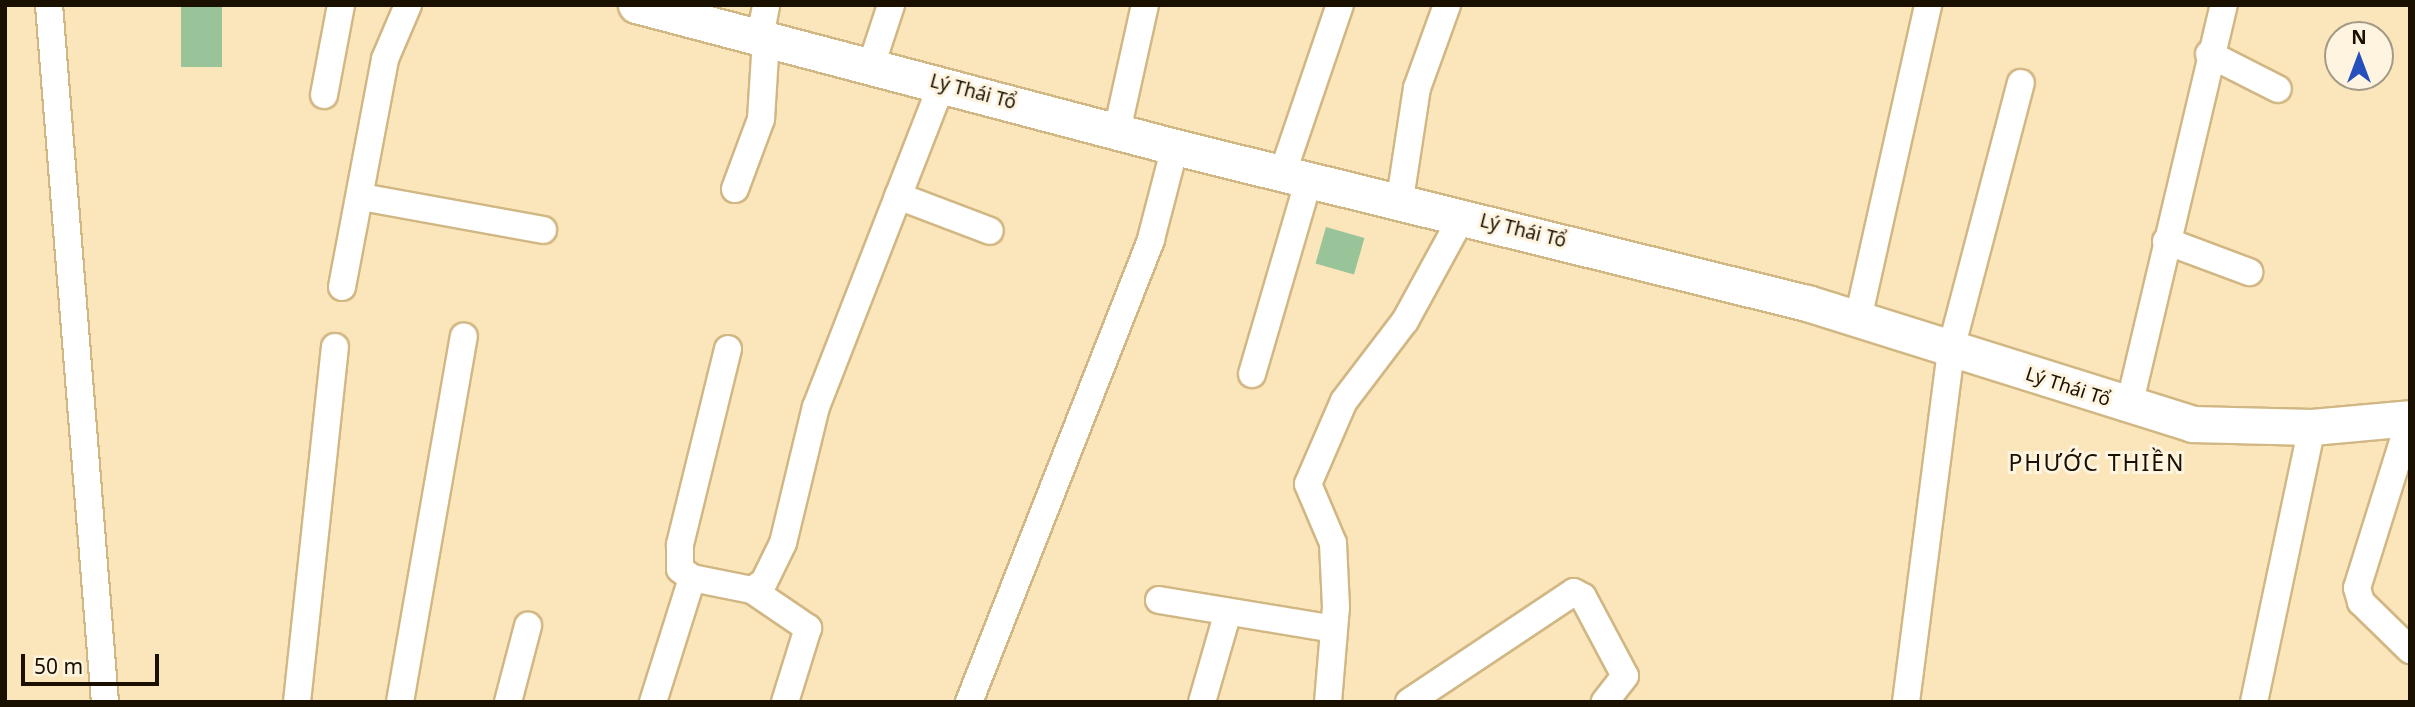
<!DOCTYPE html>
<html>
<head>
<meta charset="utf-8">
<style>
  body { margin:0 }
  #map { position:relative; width:2415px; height:707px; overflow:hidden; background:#fbe5bb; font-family:"Noto Sans",sans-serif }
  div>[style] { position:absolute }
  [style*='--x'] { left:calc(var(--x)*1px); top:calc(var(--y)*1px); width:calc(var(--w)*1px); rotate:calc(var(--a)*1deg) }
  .building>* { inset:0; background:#99c398; transform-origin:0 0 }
  .roads { filter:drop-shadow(2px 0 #d1b783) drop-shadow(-2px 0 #d1b783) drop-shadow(0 2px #d1b783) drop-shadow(0 -2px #d1b783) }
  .minor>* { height:26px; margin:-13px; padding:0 13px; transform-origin:13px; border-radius:13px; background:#fff }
  .major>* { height:35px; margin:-17.5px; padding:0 17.5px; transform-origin:17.5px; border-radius:17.5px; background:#fff }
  span { translate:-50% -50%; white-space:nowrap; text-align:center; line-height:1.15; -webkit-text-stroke:6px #fff4df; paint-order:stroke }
  .street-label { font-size:19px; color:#191000 }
  .quarter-label { font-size:23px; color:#191000; letter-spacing:2px }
  .frame { position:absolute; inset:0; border:7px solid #191000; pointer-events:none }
  .north { position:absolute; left:2324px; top:21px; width:70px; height:70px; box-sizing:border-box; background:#fff4df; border:2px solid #a39986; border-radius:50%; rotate:0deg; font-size:19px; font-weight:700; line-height:28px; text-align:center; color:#191000 }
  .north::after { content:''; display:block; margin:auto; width:24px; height:32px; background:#244fbd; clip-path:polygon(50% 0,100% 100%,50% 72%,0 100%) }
  .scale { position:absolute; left:21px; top:654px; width:138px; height:32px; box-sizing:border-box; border:4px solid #191000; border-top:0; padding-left:9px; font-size:21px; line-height:24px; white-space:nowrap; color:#191000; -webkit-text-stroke:5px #fff4df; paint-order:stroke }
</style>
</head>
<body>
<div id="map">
  <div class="building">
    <i style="left:181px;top:5px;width:41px;height:62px"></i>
    <i style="left:1326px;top:227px;width:40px;height:38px;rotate:16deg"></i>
  </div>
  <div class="roads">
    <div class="minor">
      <i style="--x:49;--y:5;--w:699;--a:85.41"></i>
      <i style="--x:760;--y:37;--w:33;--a:-79"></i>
      <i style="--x:2209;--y:54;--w:77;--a:26.9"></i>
      <i style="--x:871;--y:66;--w:64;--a:-71.8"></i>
      <i style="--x:324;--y:95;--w:92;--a:-79.3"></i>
      <i style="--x:1117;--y:131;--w:129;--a:-77.5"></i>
      <i style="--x:1283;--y:172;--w:176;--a:-71.2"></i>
      <i style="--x:735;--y:189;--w:75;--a:-69.6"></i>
      <i style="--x:761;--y:119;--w:80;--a:-86.4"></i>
      <i style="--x:898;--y:196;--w:98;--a:20.8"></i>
      <i style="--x:362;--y:197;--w:184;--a:10.3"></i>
      <i style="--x:1400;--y:199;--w:112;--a:-81.3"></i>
      <i style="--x:1417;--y:88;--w:88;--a:-70.1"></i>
      <i style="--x:2166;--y:241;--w:89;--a:20.5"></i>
      <i style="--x:342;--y:287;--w:232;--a:-79.3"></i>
      <i style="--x:385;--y:59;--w:59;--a:-66.9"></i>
      <i style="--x:1858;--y:319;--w:322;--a:-77.4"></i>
      <i style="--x:728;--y:349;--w:202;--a:103.8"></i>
      <i style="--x:680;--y:545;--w:24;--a:90"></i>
      <i style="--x:680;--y:569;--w:15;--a:37"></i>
      <i style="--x:692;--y:578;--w:61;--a:11.3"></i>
      <i style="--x:752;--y:590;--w:68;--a:34.2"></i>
      <i style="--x:808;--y:628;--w:77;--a:107.3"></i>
      <i style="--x:1252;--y:374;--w:203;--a:-73.7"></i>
      <i style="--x:2129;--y:406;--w:412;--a:-76.7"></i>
      <i style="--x:2410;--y:419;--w:177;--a:107.4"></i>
      <i style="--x:2357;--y:588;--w:15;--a:74"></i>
      <i style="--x:2361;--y:602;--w:69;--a:44.4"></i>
      <i style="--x:752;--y:590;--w:14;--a:-34"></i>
      <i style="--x:764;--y:582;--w:43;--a:-64"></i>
      <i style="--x:783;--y:543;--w:140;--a:-76.4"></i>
      <i style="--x:816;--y:407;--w:347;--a:-68.7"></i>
      <i style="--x:1159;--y:600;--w:177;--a:9.4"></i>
      <i style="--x:297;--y:702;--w:357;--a:-83.9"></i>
      <i style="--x:400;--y:702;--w:371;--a:-80.1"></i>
      <i style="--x:508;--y:702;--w:79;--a:-75.3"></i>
      <i style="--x:653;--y:702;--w:130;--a:-72.5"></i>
      <i style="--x:969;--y:702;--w:497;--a:-68.5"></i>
      <i style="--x:1151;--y:239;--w:95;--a:-75.4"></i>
      <i style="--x:1202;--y:702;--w:94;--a:-73.9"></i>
      <i style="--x:1328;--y:702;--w:95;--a:-85.2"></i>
      <i style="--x:1336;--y:607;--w:64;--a:-92.7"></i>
      <i style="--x:1333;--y:543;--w:64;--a:-113"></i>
      <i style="--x:1308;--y:484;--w:90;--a:-66.6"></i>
      <i style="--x:1344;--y:401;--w:101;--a:-52.7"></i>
      <i style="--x:1405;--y:321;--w:121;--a:-61.3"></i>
      <i style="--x:1409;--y:702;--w:198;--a:-33.7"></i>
      <i style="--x:1574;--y:592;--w:10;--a:29"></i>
      <i style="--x:1583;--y:597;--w:89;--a:62"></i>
      <i style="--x:1625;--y:676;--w:33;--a:128"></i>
      <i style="--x:1906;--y:702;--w:356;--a:-82.7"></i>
      <i style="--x:1951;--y:349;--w:275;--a:-75.3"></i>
      <i style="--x:2254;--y:702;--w:281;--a:-78.1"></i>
    </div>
    <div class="major">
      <i style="--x:636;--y:5;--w:557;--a:14.76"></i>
      <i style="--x:1175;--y:147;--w:651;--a:13.87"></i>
      <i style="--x:1807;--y:303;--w:404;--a:17.4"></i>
      <i style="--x:2192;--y:424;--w:120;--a:1.4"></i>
      <i style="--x:2312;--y:427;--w:98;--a:-5.2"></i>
    </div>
  </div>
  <div class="street-label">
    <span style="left:973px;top:92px;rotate:15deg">Lý Thái Tổ</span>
    <span style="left:1523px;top:231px;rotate:14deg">Lý Thái Tổ</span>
    <span style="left:2068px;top:387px;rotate:18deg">Lý Thái Tổ</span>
  </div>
  <div class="quarter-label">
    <span style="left:2097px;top:462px">PHƯỚC THIỀN</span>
  </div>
  <div class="frame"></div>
  <div class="north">N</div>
  <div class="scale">50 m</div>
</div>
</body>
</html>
